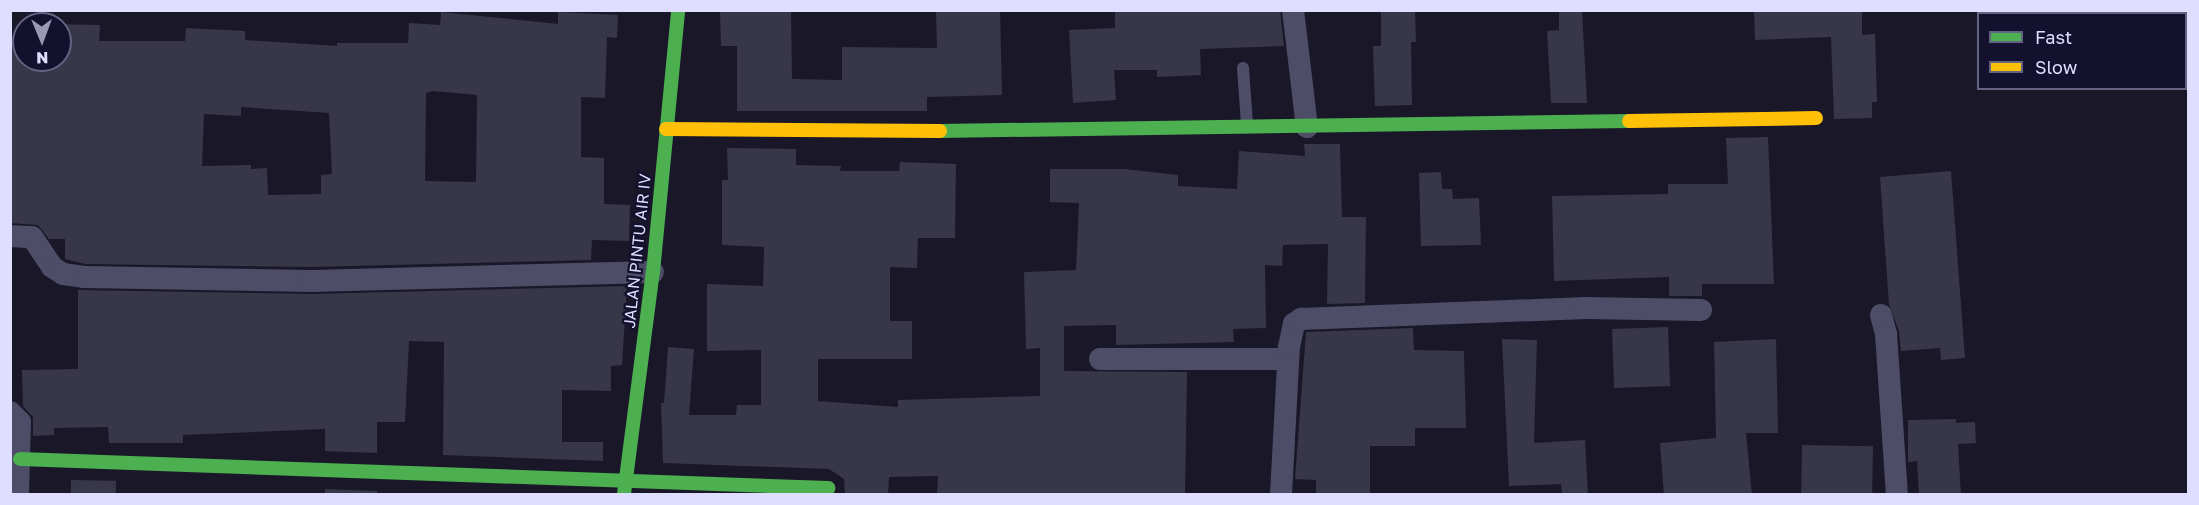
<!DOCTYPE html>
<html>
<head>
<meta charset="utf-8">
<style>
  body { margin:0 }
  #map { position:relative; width:2199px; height:505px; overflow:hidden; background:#191728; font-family:"Golos Text",sans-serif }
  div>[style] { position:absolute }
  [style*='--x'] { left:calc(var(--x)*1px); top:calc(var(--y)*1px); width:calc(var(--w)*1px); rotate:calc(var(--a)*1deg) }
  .building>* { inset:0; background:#383649; transform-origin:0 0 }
  .lane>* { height:12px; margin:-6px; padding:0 6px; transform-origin:6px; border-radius:6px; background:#4d4d68 }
  .street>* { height:22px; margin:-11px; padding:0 11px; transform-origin:11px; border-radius:11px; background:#4d4d68 }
  .fast>* { height:14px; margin:-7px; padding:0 7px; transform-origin:7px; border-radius:7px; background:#4caf50 }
  .slow>* { height:14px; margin:-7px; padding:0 7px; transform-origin:7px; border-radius:7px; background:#ffc107 }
  span { translate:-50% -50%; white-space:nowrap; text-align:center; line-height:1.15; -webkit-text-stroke:4.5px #14112e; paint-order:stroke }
  .street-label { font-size:16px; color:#dfdeff }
  .frame { position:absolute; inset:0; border:12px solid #dfdeff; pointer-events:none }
  .legend { position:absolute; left:1977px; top:12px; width:210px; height:78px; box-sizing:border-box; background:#14112e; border:2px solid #656382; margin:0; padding:8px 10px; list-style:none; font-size:18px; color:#dfdeff }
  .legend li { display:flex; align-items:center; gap:12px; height:30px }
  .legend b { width:30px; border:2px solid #656382 }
  .north { position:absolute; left:12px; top:12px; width:60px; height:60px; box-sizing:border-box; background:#14112e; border:2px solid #656382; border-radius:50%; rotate:179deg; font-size:16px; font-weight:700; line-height:24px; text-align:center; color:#dfdeff }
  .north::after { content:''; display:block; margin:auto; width:21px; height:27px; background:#9a98b4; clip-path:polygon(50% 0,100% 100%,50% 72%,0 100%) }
</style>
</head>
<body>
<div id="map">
  <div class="building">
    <i style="clip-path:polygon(720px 10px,791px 10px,792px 79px,842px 80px,842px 47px,937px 48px,936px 10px,1000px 10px,1002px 95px,927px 97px,927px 111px,737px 111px,737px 46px,721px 46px)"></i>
    <i style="clip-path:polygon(1115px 10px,1280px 10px,1284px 46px,1200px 49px,1201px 75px,1157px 77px,1157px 70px,1114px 70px,1116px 100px,1073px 103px,1069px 30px,1115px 28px)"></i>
    <i style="clip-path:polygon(1381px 10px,1415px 10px,1416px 42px,1411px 42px,1412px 105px,1375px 106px,1373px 46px,1381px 46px)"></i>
    <i style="clip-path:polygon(1559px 10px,1582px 10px,1587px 103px,1551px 103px,1547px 31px,1559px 30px)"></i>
    <i style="clip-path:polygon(1754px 10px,1862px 10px,1862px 35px,1875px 34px,1877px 102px,1872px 102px,1872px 118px,1834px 119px,1831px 37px,1755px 40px)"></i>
    <i style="clip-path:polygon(evenodd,441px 12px,558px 24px,558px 12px,618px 15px,617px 38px,607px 37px,605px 98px,581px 97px,581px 157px,604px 158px,604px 204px,630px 205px,629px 241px,592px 240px,591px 260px,312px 267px,85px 264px,65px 259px,65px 239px,49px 239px,38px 225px,10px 223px,10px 40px,23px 41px,24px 36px,24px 60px,60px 60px,60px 24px,48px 24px,100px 25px,99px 41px,185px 41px,186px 28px,245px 31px,245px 40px,337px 46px,337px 43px,408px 43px,409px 23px,440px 25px,441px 12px,433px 91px,477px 95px,476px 182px,425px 181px,426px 93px,433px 91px,441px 12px,241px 107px,329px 113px,332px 174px,321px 175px,321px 194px,268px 195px,267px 168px,251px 169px,251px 165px,202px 166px,204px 114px,241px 116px,241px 107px)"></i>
    <i style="clip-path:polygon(1768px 137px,1774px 284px,1702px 284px,1702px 296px,1669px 296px,1669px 277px,1554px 281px,1552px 196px,1668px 194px,1668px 184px,1728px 184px,1726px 138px)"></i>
    <i style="clip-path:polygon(1304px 144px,1340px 144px,1342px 217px,1366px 217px,1365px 303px,1327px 304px,1328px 244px,1283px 245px,1282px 266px,1265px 265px,1266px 328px,1233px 329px,1234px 342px,1116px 345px,1116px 325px,1064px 326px,1064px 371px,1187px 372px,1185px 495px,937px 495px,938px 476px,889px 477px,888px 495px,845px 495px,844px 479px,829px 469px,663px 463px,661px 403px,664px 403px,668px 347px,694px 349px,689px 415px,736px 415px,737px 405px,761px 405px,761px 350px,707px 351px,707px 284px,763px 286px,764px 247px,722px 245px,722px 180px,728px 180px,727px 148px,796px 149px,796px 165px,841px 166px,840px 171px,899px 171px,900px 162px,956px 164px,955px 238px,918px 238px,917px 268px,890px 267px,890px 321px,912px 321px,912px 359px,818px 359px,818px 401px,898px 407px,898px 400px,1040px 396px,1040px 348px,1026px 349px,1024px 272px,1076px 270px,1079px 203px,1050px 202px,1050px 169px,1124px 169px,1178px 175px,1178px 186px,1237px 189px,1239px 151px,1305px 156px)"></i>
    <i style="clip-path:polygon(1951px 171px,1965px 358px,1941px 360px,1940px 348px,1901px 351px,1899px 331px,1889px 305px,1880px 177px)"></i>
    <i style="clip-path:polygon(1441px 172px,1442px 189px,1452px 189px,1453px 199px,1479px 198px,1481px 245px,1421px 246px,1419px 173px)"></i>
    <i style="clip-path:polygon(627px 286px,622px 365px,611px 366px,611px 391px,562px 390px,562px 442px,603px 442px,603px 461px,443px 455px,444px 342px,409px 341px,405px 422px,377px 422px,377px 453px,325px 451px,325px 429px,183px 435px,183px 443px,109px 443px,108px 427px,54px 428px,54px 435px,33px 436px,33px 417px,23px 406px,22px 370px,78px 369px,78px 290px,312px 294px)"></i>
    <i style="left:1668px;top:327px;width:59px;height:56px;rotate:88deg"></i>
    <i style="clip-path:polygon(1413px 328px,1414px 350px,1464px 351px,1466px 428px,1415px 428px,1415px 446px,1370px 446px,1370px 495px,1316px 495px,1316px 480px,1295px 479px,1306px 332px)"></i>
    <i style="clip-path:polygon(1502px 339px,1537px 340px,1534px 443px,1585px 440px,1588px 495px,1562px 495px,1561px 484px,1509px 486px)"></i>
    <i style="clip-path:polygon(1776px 339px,1778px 433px,1746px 433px,1752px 495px,1664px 495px,1660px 443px,1716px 438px,1714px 342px)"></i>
    <i style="clip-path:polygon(1956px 419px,1956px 423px,1975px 422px,1976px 443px,1958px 444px,1961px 495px,1919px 495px,1917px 461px,1908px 462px,1908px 420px)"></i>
    <i style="left:1802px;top:445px;width:71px;height:50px;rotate:1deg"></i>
    <i style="left:71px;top:480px;width:45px;height:15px;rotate:1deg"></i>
    <i style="clip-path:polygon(325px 489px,377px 491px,377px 495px,325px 495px)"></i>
  </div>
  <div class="lane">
    <i style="--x:1243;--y:68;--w:56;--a:85.9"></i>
  </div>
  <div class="street">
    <i style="--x:1293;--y:10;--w:118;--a:83.2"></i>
    <i style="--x:10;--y:236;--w:22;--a:3"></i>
    <i style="--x:32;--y:237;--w:36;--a:56"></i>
    <i style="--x:52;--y:267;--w:13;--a:32"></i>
    <i style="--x:63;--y:274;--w:21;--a:8"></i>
    <i style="--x:84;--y:277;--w:228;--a:1"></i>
    <i style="--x:312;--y:281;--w:341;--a:-1.5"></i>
    <i style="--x:1881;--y:315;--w:20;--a:75"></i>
    <i style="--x:1886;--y:334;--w:160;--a:86.1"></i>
    <i style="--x:1100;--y:359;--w:188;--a:0"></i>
    <i style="--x:10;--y:412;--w:14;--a:45"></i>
    <i style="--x:20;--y:422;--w:72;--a:91.6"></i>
    <i style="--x:1281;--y:494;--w:147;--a:-86.9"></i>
    <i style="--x:1289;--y:347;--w:24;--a:-78"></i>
    <i style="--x:1294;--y:324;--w:9;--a:-36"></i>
    <i style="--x:1301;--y:319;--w:285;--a:-2.2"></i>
    <i style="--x:1586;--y:308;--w:115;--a:1"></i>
  </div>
  <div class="fast">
    <i style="--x:940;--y:131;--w:689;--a:-0.83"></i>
    <i style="--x:20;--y:459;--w:809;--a:2.06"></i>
    <i style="--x:624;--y:494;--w:224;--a:-82.6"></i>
    <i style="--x:653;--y:272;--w:263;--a:-84.5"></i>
  </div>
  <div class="slow">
    <i style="--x:1629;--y:121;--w:187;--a:-0.9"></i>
    <i style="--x:666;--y:129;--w:274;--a:0.4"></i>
  </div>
  <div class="street-label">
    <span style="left:637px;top:251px;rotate:-84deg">JALAN PINTU AIR IV</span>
  </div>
  <div class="frame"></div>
  <ul class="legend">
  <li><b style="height:8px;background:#4caf50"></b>Fast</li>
  <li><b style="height:8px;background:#ffc107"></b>Slow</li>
  </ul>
  <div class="north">N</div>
</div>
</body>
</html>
